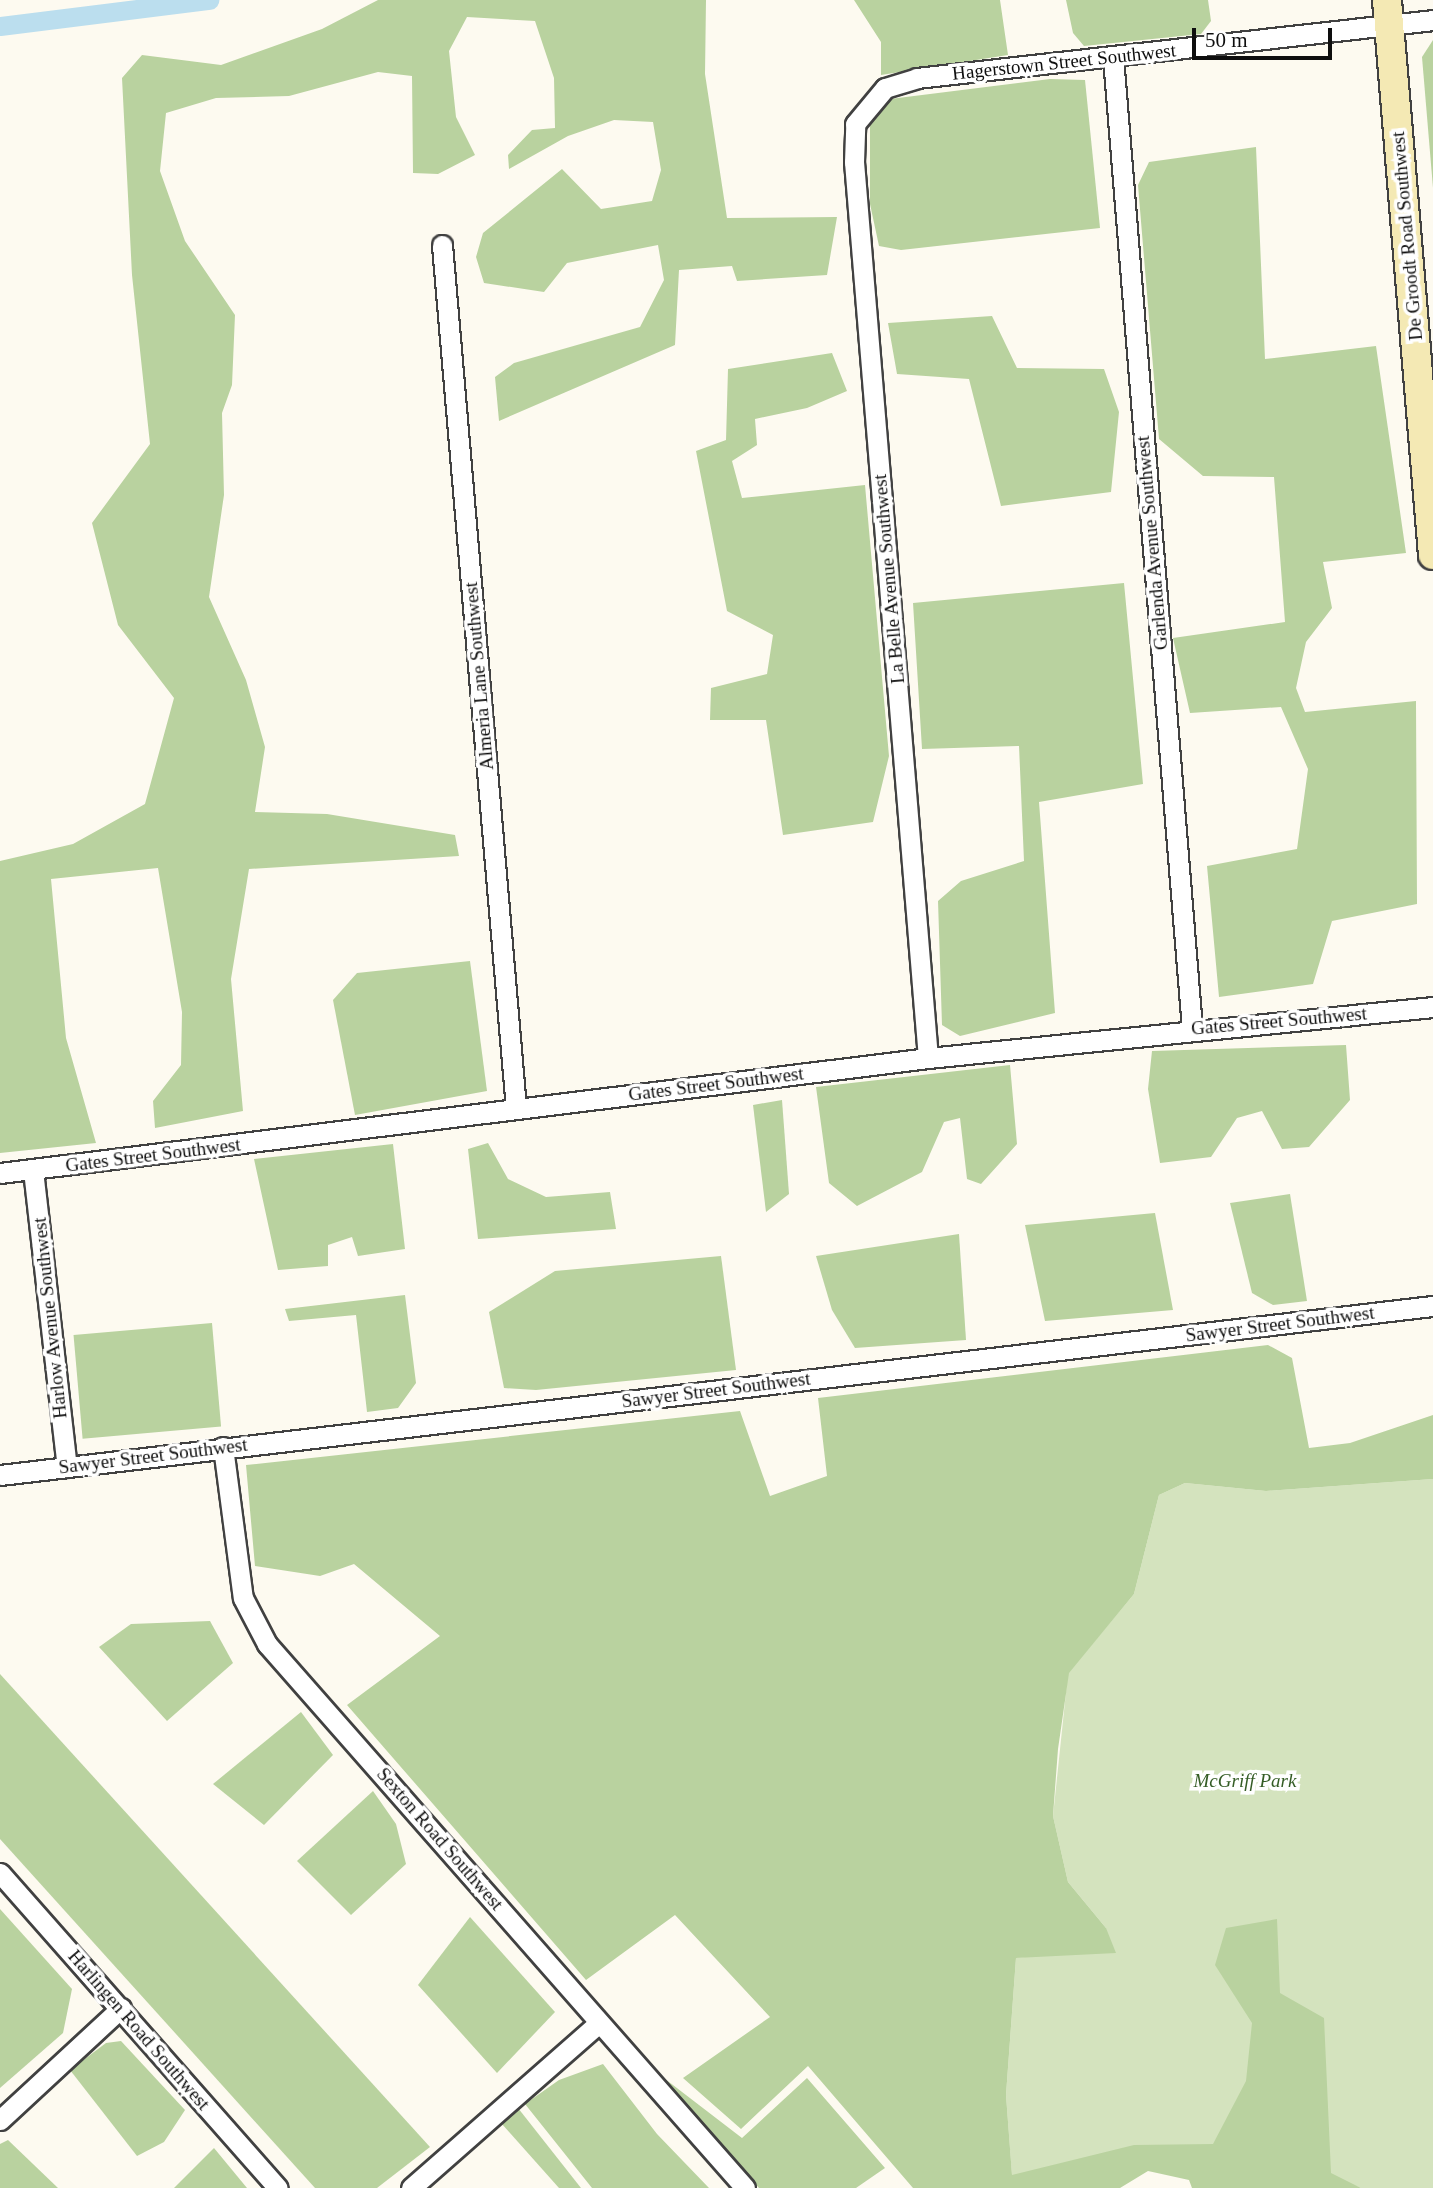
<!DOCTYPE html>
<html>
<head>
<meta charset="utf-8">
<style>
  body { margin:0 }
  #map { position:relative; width:1433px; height:2188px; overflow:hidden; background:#fdfaf0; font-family:"Times New Roman",serif }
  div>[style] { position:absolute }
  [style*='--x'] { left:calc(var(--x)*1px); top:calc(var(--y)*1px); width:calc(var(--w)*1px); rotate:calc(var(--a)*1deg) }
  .green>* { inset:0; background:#d4e3be }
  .forest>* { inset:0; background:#b9d29f; transform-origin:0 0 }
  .canal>* { height:19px; margin:-9.5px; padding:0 9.5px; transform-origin:9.5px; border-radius:9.5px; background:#bbdeee }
  .roads { filter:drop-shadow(2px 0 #414141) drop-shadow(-2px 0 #414141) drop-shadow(0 2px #414141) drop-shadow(0 -2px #414141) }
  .street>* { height:19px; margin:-9.5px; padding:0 9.5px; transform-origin:9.5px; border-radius:9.5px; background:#fff }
  .secondary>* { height:28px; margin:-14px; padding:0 14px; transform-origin:14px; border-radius:14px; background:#f4e9b4 }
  span { translate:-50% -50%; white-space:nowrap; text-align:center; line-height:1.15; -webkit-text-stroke:7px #fff; paint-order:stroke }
  .street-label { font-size:19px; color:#0e0e0e }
  .park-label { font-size:19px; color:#355d26; font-style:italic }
  .scale { position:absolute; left:1192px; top:28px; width:140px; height:32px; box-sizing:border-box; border:4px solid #0e0e0e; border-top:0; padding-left:9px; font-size:21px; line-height:24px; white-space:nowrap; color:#0e0e0e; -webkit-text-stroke:5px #fff; paint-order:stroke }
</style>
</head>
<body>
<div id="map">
  <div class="green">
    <i style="clip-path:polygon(1433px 1479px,1433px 2188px,1361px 2188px,1246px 2143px,1012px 2176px,1006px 2095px,1016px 1958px,1062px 1953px,1106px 1928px,1068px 1882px,1053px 1816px,1068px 1673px,1134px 1594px,1159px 1495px,1185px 1483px,1266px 1491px)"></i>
  </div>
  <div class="forest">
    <i style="clip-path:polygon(378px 0,706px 0,705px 74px,727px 218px,837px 217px,827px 275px,737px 281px,732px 266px,679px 270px,675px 345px,499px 421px,495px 377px,514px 363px,640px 327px,664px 280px,658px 245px,567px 263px,544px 292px,484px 283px,476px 257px,483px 233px,562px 169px,601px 209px,652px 201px,661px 170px,653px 122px,614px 120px,568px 136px,509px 169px,508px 155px,532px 130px,555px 128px,554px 78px,535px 21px,467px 17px,449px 51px,456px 117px,475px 155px,438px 174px,413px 173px,412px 76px,378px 72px,289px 96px,216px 98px,166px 113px,160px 171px,185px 241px,235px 315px,232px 385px,222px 413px,224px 495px,209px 597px,246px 680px,265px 747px,255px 812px,327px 814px,455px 835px,459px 856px,249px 869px,231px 979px,243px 1111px,155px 1128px,153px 1101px,181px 1065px,182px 1012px,158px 868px,51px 879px,66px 1038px,96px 1143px,0 1153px,0 861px,73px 844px,145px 804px,174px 698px,118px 625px,92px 523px,150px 444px,132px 275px,122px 78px,142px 55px,221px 65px,322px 29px)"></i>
    <i style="clip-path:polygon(854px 0,1000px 0,1008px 55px,881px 75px,881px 42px)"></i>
    <i style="clip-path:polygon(1066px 0,1208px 0,1211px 21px,1201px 34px,1084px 46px,1073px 33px)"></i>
    <i style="clip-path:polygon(1433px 40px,1433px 188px,1422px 57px)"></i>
    <i style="clip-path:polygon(1050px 79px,1085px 80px,1100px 228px,901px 250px,879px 246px,870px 204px,870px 118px,890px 99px)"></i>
    <i style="clip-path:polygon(1256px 147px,1265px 359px,1376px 346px,1406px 553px,1323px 562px,1332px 608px,1306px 642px,1296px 688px,1305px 712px,1416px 701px,1417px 904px,1332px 921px,1313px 984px,1219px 997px,1207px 866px,1297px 849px,1308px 769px,1281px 707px,1190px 713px,1173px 638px,1285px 622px,1274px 477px,1203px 476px,1159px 439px,1138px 185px,1149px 162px)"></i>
    <i style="clip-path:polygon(992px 316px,1017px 368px,1104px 369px,1119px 412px,1111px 492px,1001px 506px,969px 379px,897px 374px,888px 323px)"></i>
    <i style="clip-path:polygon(832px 353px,847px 391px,807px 408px,755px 419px,757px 445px,732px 461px,742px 498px,865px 485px,889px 756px,873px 822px,783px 835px,766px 720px,710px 720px,711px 688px,767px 674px,773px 635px,727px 611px,696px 451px,726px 440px,728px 369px)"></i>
    <i style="clip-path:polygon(1124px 583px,1143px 784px,1039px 802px,1055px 1013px,960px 1036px,942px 1025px,938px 901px,961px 881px,1024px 861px,1019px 746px,922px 749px,913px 603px)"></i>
    <i style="clip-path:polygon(470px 961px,487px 1091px,355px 1115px,333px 1000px,357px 973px)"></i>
    <i style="clip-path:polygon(1346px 1045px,1350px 1100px,1309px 1147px,1282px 1149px,1262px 1111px,1237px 1118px,1211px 1157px,1160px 1163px,1148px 1089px,1152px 1051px)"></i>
    <i style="clip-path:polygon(1010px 1065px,1017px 1144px,981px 1184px,967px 1179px,960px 1118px,944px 1122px,922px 1172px,857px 1206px,829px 1183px,816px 1087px)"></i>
    <i style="clip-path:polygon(782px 1100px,789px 1194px,766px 1212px,753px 1105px)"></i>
    <i style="clip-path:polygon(488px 1143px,508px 1179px,546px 1197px,610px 1192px,616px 1229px,478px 1239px,468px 1149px)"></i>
    <i style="clip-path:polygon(393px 1144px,405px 1249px,358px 1256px,352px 1237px,328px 1245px,328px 1266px,278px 1270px,254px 1159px)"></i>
    <i style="clip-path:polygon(1290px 1194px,1307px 1301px,1273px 1305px,1252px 1293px,1230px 1203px)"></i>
    <i style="clip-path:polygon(1155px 1213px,1173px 1310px,1045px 1321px,1025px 1225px)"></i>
    <i style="clip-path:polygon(959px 1234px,966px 1340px,855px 1348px,832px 1310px,816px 1256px)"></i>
    <i style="clip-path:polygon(721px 1256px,736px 1370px,536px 1390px,504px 1388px,489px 1312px,555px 1271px)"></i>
    <i style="clip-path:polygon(405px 1295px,416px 1383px,398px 1408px,367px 1412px,356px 1315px,289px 1321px,285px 1309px)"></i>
    <i style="left:212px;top:1323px;width:104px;height:139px;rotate:85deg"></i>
    <i style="clip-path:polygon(1268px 1345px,1292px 1358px,1309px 1448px,1350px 1443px,1433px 1415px,1433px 1479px,1266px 1491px,1185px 1483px,1159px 1495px,1134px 1594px,1069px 1673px,1058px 1749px,1053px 1816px,1068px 1882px,1106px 1928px,1116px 1953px,1016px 1958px,1006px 2095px,1012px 2175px,1134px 2145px,1213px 2144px,1246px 2081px,1252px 2023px,1215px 1965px,1226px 1928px,1277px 1919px,1280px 1993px,1324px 2018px,1331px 2173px,1361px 2188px,1192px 2188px,1189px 2180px,1148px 2171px,1120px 2188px,913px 2188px,808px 2066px,741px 2129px,683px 2078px,770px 2017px,675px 1915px,586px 1980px,347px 1705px,440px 1636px,354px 1564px,320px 1576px,255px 1566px,246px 1465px,740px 1411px,770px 1496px,827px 1476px,818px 1398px)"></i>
    <i style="clip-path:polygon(210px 1621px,233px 1663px,167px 1721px,99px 1647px,131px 1624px)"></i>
    <i style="clip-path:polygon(0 1674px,430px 2147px,377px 2188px,315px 2188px,0 1839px)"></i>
    <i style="clip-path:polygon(301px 1712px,333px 1755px,264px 1825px,213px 1784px)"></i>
    <i style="clip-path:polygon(373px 1791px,396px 1824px,406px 1864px,351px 1915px,297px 1861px)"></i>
    <i style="clip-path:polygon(0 1909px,72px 1989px,63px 2033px,0 2088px)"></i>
    <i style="clip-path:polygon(470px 1917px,555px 2012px,497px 2073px,418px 1985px)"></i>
    <i style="clip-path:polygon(121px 2041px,185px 2110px,164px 2142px,137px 2156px,70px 2070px,106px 2043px)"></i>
    <i style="clip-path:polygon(603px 2064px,657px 2134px,709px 2188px,592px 2188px,525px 2104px,559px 2080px)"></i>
    <i style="clip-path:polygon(656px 2072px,742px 2138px,807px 2078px,885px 2168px,856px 2188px,759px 2188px)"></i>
    <i style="clip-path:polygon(518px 2108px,581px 2188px,559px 2188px,501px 2123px)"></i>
    <i style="clip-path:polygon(8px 2140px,58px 2188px,0 2188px,0 2144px)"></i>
    <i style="clip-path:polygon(214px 2148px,247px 2188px,174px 2188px)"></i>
  </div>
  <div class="canal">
    <i style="--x:0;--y:26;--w:211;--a:-7.1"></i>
  </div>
  <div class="roads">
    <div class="street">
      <i style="--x:1113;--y:57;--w:975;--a:85.35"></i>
      <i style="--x:442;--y:245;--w:866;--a:85.1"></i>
      <i style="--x:928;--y:1058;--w:899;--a:-94.72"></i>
      <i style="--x:854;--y:162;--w:38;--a:-88"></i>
      <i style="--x:855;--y:124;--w:47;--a:-50.2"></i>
      <i style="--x:885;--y:88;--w:34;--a:-17"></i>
      <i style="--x:917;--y:78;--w:519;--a:-6.41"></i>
      <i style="--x:33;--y:1170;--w:299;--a:83.5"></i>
      <i style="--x:0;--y:1173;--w:935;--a:-7.06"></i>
      <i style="--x:928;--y:1058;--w:508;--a:-5.77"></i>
      <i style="--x:223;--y:1447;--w:152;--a:82.5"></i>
      <i style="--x:243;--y:1598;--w:52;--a:62.4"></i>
      <i style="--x:267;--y:1644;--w:724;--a:48.69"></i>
      <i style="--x:0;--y:1475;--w:1443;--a:-6.73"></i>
      <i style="--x:0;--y:1873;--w:420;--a:48.6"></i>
      <i style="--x:0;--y:2120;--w:165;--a:-42.8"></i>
      <i style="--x:411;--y:2188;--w:250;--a:-41.3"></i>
    </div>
    <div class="secondary">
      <i style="--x:1387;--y:0;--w:557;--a:85.26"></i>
    </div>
  </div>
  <div class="street-label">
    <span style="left:1064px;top:62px;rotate:-6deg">Hagerstown Street Southwest</span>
    <span style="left:1407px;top:236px;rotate:-95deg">De Groodt Road Southwest</span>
    <span style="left:1152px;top:543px;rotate:-95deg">Garlenda Avenue Southwest</span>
    <span style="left:889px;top:579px;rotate:-95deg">La Belle Avenue Southwest</span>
    <span style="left:479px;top:676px;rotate:-95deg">Almeria Lane Southwest</span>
    <span style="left:1279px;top:1021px;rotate:-5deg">Gates Street Southwest</span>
    <span style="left:716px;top:1084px;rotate:-7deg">Gates Street Southwest</span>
    <span style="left:153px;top:1155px;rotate:-7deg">Gates Street Southwest</span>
    <span style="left:50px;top:1318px;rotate:-96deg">Harlow Avenue Southwest</span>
    <span style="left:1280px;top:1324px;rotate:-7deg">Sawyer Street Southwest</span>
    <span style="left:716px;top:1390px;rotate:-7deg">Sawyer Street Southwest</span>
    <span style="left:153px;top:1456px;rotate:-7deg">Sawyer Street Southwest</span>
    <span style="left:440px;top:1839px;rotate:49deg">Sexton Road Southwest</span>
    <span style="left:139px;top:2030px;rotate:49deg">Harlingen Road Southwest</span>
  </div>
  <div class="park-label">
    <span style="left:1245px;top:1781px">McGriff Park</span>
  </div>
  <div class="scale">50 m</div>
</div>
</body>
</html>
